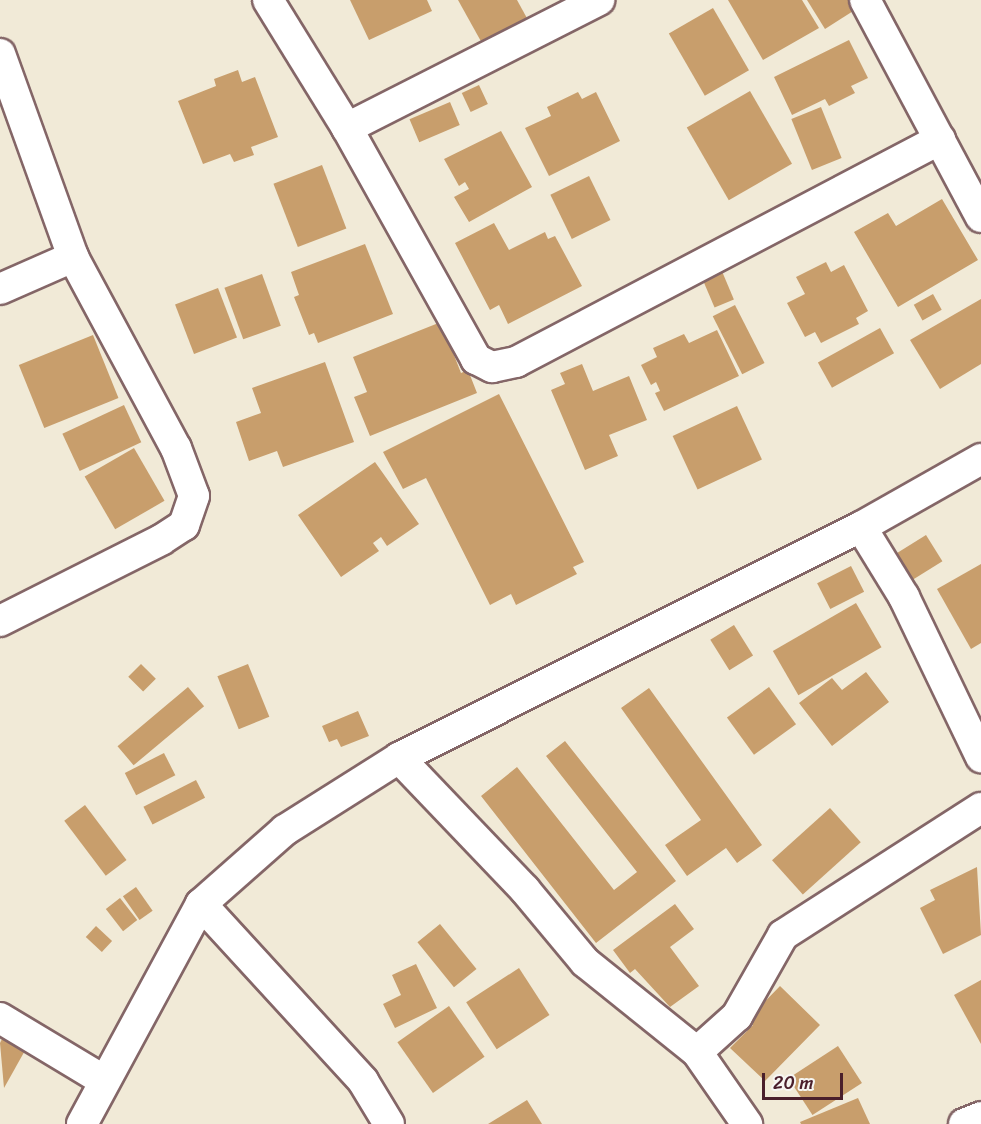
<!DOCTYPE html>
<html>
<head>
<meta charset="utf-8">
<style>
  body { margin:0 }
  #map { position:relative; width:981px; height:1124px; overflow:hidden; background:#f1ead7; font-family:Sriracha,sans-serif }
  div>[style] { position:absolute }
  [style*='--x'] { left:calc(var(--x)*1px); top:calc(var(--y)*1px); width:calc(var(--w)*1px); rotate:calc(var(--a)*1deg) }
  .building>* { inset:0; background:#c89e6c; transform-origin:0 0 }
  .roads { filter:drop-shadow(2px 0 #846667) drop-shadow(-2px 0 #846667) drop-shadow(0 2px #846667) drop-shadow(0 -2px #846667) }
  .street>* { height:30px; margin:-15px; padding:0 15px; transform-origin:15px; border-radius:15px; background:#fff }
  span { translate:-50% -50%; white-space:nowrap; text-align:center; line-height:1.15; -webkit-text-stroke:4.5px #f6f6f2; paint-order:stroke }
  .scale { position:absolute; left:762px; top:1073px; width:81px; height:27px; box-sizing:border-box; border:3px solid #4a1f2b; border-top:0; padding-left:8px; font-size:18px; line-height:21px; white-space:nowrap; color:#4a1f2b; -webkit-text-stroke:4px #f6f6f2; paint-order:stroke }
</style>
</head>
<body>
<div id="map">
  <div class="building">
    <i style="clip-path:polygon(350px 0,427px 0,432px 11px,369px 40px)"></i>
    <i style="clip-path:polygon(458px 0,517px 0,528px 20px,483px 45px)"></i>
    <i style="clip-path:polygon(728px 0,802px 0,819px 28px,763px 60px)"></i>
    <i style="clip-path:polygon(807px 0,858px 0,861px 6px,825px 29px)"></i>
    <i style="left:713px;top:8px;width:72px;height:51px;rotate:60deg"></i>
    <i style="clip-path:polygon(849px 40px,868px 78px,851px 86px,855px 93px,829px 106px,825px 99px,792px 115px,774px 77px)"></i>
    <i style="clip-path:polygon(238px 70px,242px 82px,255px 77px,278px 137px,251px 147px,254px 155px,234px 162px,230px 154px,203px 164px,178px 101px,216px 86px,214px 79px)"></i>
    <i style="left:479px;top:85px;width:21px;height:19px;rotate:65deg"></i>
    <i style="left:750px;top:91px;width:84px;height:73px;rotate:60deg"></i>
    <i style="clip-path:polygon(578px 92px,582px 99px,596px 92px,620px 141px,549px 176px,525px 128px,551px 116px,547px 107px)"></i>
    <i style="left:450px;top:102px;width:25px;height:44px;rotate:67deg"></i>
    <i style="left:821px;top:107px;width:55px;height:32px;rotate:68deg"></i>
    <i style="clip-path:polygon(501px 131px,532px 187px,469px 222px,454px 197px,469px 189px,465px 182px,459px 186px,444px 159px)"></i>
    <i style="left:322px;top:165px;width:68px;height:52px;rotate:69deg"></i>
    <i style="left:589px;top:176px;width:49px;height:43px;rotate:64deg"></i>
    <i style="clip-path:polygon(942px 199px,978px 260px,898px 307px,854px 232px,888px 213px,896px 226px)"></i>
    <i style="clip-path:polygon(494px 223px,509px 250px,545px 232px,548px 239px,555px 236px,582px 286px,508px 324px,499px 305px,490px 310px,455px 243px)"></i>
    <i style="clip-path:polygon(365px 244px,393px 314px,318px 343px,314px 333px,309px 335px,294px 297px,299px 295px,291px 272px)"></i>
    <i style="clip-path:polygon(826px 262px,831px 272px,844px 265px,868px 311px,856px 318px,859px 324px,821px 343px,815px 332px,805px 337px,787px 303px,805px 294px,796px 277px)"></i>
    <i style="left:721px;top:269px;width:33px;height:21px;rotate:67deg"></i>
    <i style="left:262px;top:274px;width:55px;height:40px;rotate:70deg"></i>
    <i style="left:218px;top:288px;width:53px;height:46px;rotate:69deg"></i>
    <i style="left:933px;top:294px;width:18px;height:22px;rotate:61deg"></i>
    <i style="clip-path:polygon(981px 299px,981px 364px,940px 389px,910px 340px)"></i>
    <i style="left:735px;top:305px;width:65px;height:25px;rotate:63deg"></i>
    <i style="clip-path:polygon(441px 322px,461px 373px,468px 370px,477px 393px,370px 436px,354px 397px,367px 392px,353px 357px)"></i>
    <i style="left:880px;top:328px;width:29px;height:71px;rotate:61deg"></i>
    <i style="clip-path:polygon(717px 330px,739px 376px,664px 411px,655px 393px,660px 391px,656px 382px,651px 385px,641px 365px,657px 357px,653px 348px,684px 334px,689px 343px)"></i>
    <i style="left:93px;top:335px;width:68px;height:80px;rotate:68deg"></i>
    <i style="clip-path:polygon(325px 362px,354px 442px,283px 467px,277px 451px,249px 461px,236px 422px,261px 413px,252px 388px)"></i>
    <i style="clip-path:polygon(582px 364px,593px 391px,629px 376px,647px 420px,609px 435px,618px 456px,585px 470px,551px 390px,565px 384px,560px 373px)"></i>
    <i style="clip-path:polygon(499px 394px,584px 562px,573px 567px,577px 574px,516px 605px,511px 594px,490px 605px,426px 478px,403px 489px,383px 452px)"></i>
    <i style="left:124px;top:405px;width:41px;height:68px;rotate:65deg"></i>
    <i style="left:737px;top:406px;width:59px;height:71px;rotate:65deg"></i>
    <i style="left:134px;top:448px;width:61px;height:57px;rotate:60deg"></i>
    <i style="clip-path:polygon(375px 462px,419px 524px,387px 546px,381px 537px,373px 543px,379px 551px,341px 577px,298px 515px)"></i>
    <i style="left:926px;top:535px;width:31px;height:36px;rotate:58deg"></i>
    <i style="clip-path:polygon(981px 564px,981px 643px,971px 649px,937px 589px)"></i>
    <i style="left:851px;top:566px;width:29px;height:38px;rotate:63deg"></i>
    <i style="left:856px;top:603px;width:51px;height:96px;rotate:60deg"></i>
    <i style="left:734px;top:625px;width:36px;height:28px;rotate:58deg"></i>
    <i style="left:141px;top:664px;width:21px;height:18px;rotate:45deg"></i>
    <i style="left:248px;top:664px;width:57px;height:33px;rotate:68deg"></i>
    <i style="clip-path:polygon(866px 672px,889px 702px,832px 746px,799px 703px,832px 678px,842px 690px)"></i>
    <i style="left:188px;top:687px;width:25px;height:92px;rotate:50deg"></i>
    <i style="left:769px;top:687px;width:46px;height:52px;rotate:54deg"></i>
    <i style="clip-path:polygon(649px 688px,762px 845px,737px 863px,726px 848px,687px 876px,665px 845px,701px 820px,621px 708px)"></i>
    <i style="clip-path:polygon(358px 711px,369px 736px,341px 747px,337px 739px,329px 742px,322px 726px)"></i>
    <i style="clip-path:polygon(565px 741px,676px 881px,596px 943px,481px 796px,517px 767px,614px 890px,637px 872px,546px 756px)"></i>
    <i style="left:164px;top:753px;width:25px;height:44px;rotate:63deg"></i>
    <i style="left:196px;top:780px;width:20px;height:59px;rotate:63deg"></i>
    <i style="left:85px;top:805px;width:69px;height:26px;rotate:53deg"></i>
    <i style="left:830px;top:808px;width:46px;height:78px;rotate:48deg"></i>
    <i style="clip-path:polygon(977px 867px,981px 935px,943px 954px,920px 908px,935px 900px,930px 890px)"></i>
    <i style="left:136px;top:887px;width:29px;height:16px;rotate:55deg"></i>
    <i style="left:120px;top:898px;width:28px;height:18px;rotate:52deg"></i>
    <i style="clip-path:polygon(675px 904px,694px 929px,670px 947px,699px 986px,670px 1007px,635px 969px,630px 973px,613px 950px)"></i>
    <i style="left:440px;top:924px;width:58px;height:29px;rotate:51deg"></i>
    <i style="left:96px;top:926px;width:22px;height:15px;rotate:43deg"></i>
    <i style="clip-path:polygon(416px 964px,437px 1008px,395px 1028px,383px 1004px,401px 995px,392px 975px)"></i>
    <i style="left:519px;top:968px;width:56px;height:63px;rotate:57deg"></i>
    <i style="clip-path:polygon(981px 980px,981px 1044px,954px 995px)"></i>
    <i style="clip-path:polygon(780px 986px,820px 1025px,765px 1081px,730px 1048px,753px 1025px,747px 1020px)"></i>
    <i style="left:449px;top:1006px;width:62px;height:63px;rotate:55deg"></i>
    <i style="clip-path:polygon(4px 1035px,27px 1047px,4px 1088px,0 1043px)"></i>
    <i style="left:838px;top:1046px;width:44px;height:59px;rotate:57deg"></i>
    <i style="clip-path:polygon(858px 1098px,870px 1124px,801px 1124px,800px 1122px)"></i>
    <i style="clip-path:polygon(527px 1100px,542px 1124px,488px 1124px)"></i>
  </div>
  <div class="roads">
    <div class="street">
      <i style="--x:268;--y:0;--w:150;--a:58.3"></i>
      <i style="--x:347;--y:128;--w:265;--a:60.8"></i>
      <i style="--x:476;--y:359;--w:18;--a:27"></i>
      <i style="--x:492;--y:367;--w:25;--a:-12"></i>
      <i style="--x:516;--y:362;--w:479;--a:-27.7"></i>
      <i style="--x:865;--y:0;--w:246;--a:61.9"></i>
      <i style="--x:0;--y:54;--w:216;--a:70.2"></i>
      <i style="--x:73;--y:257;--w:217;--a:61.7"></i>
      <i style="--x:176;--y:448;--w:51;--a:69.4"></i>
      <i style="--x:194;--y:496;--w:31;--a:109"></i>
      <i style="--x:184;--y:525;--w:27;--a:147"></i>
      <i style="--x:161;--y:540;--w:180;--a:153.3"></i>
      <i style="--x:347;--y:128;--w:283;--a:-26.9"></i>
      <i style="--x:0;--y:289;--w:80;--a:-23.7"></i>
      <i style="--x:861;--y:527;--w:82;--a:58.4"></i>
      <i style="--x:904;--y:597;--w:178;--a:64.3"></i>
      <i style="--x:399;--y:758;--w:182;--a:46.3"></i>
      <i style="--x:525;--y:890;--w:94;--a:50.2"></i>
      <i style="--x:585;--y:962;--w:144;--a:38.8"></i>
      <i style="--x:697;--y:1052;--w:88;--a:55.2"></i>
      <i style="--x:201;--y:904;--w:240;--a:47.5"></i>
      <i style="--x:363;--y:1081;--w:50;--a:58.8"></i>
      <i style="--x:0;--y:1018;--w:120;--a:31"></i>
      <i style="--x:697;--y:1052;--w:54;--a:-42"></i>
      <i style="--x:737;--y:1016;--w:93;--a:-60.4"></i>
      <i style="--x:783;--y:935;--w:235;--a:-32.7"></i>
      <i style="--x:82;--y:1124;--w:250;--a:-61.6"></i>
      <i style="--x:201;--y:904;--w:112;--a:-41.4"></i>
      <i style="--x:285;--y:830;--w:135;--a:-32.3"></i>
      <i style="--x:399;--y:758;--w:517;--a:-26.57"></i>
      <i style="--x:861;--y:527;--w:138;--a:-29.5"></i>
      <i style="--x:964;--y:1124;--w:18;--a:-22"></i>
    </div>
  </div>
  <div class="scale">20 m</div>
</div>
</body>
</html>
